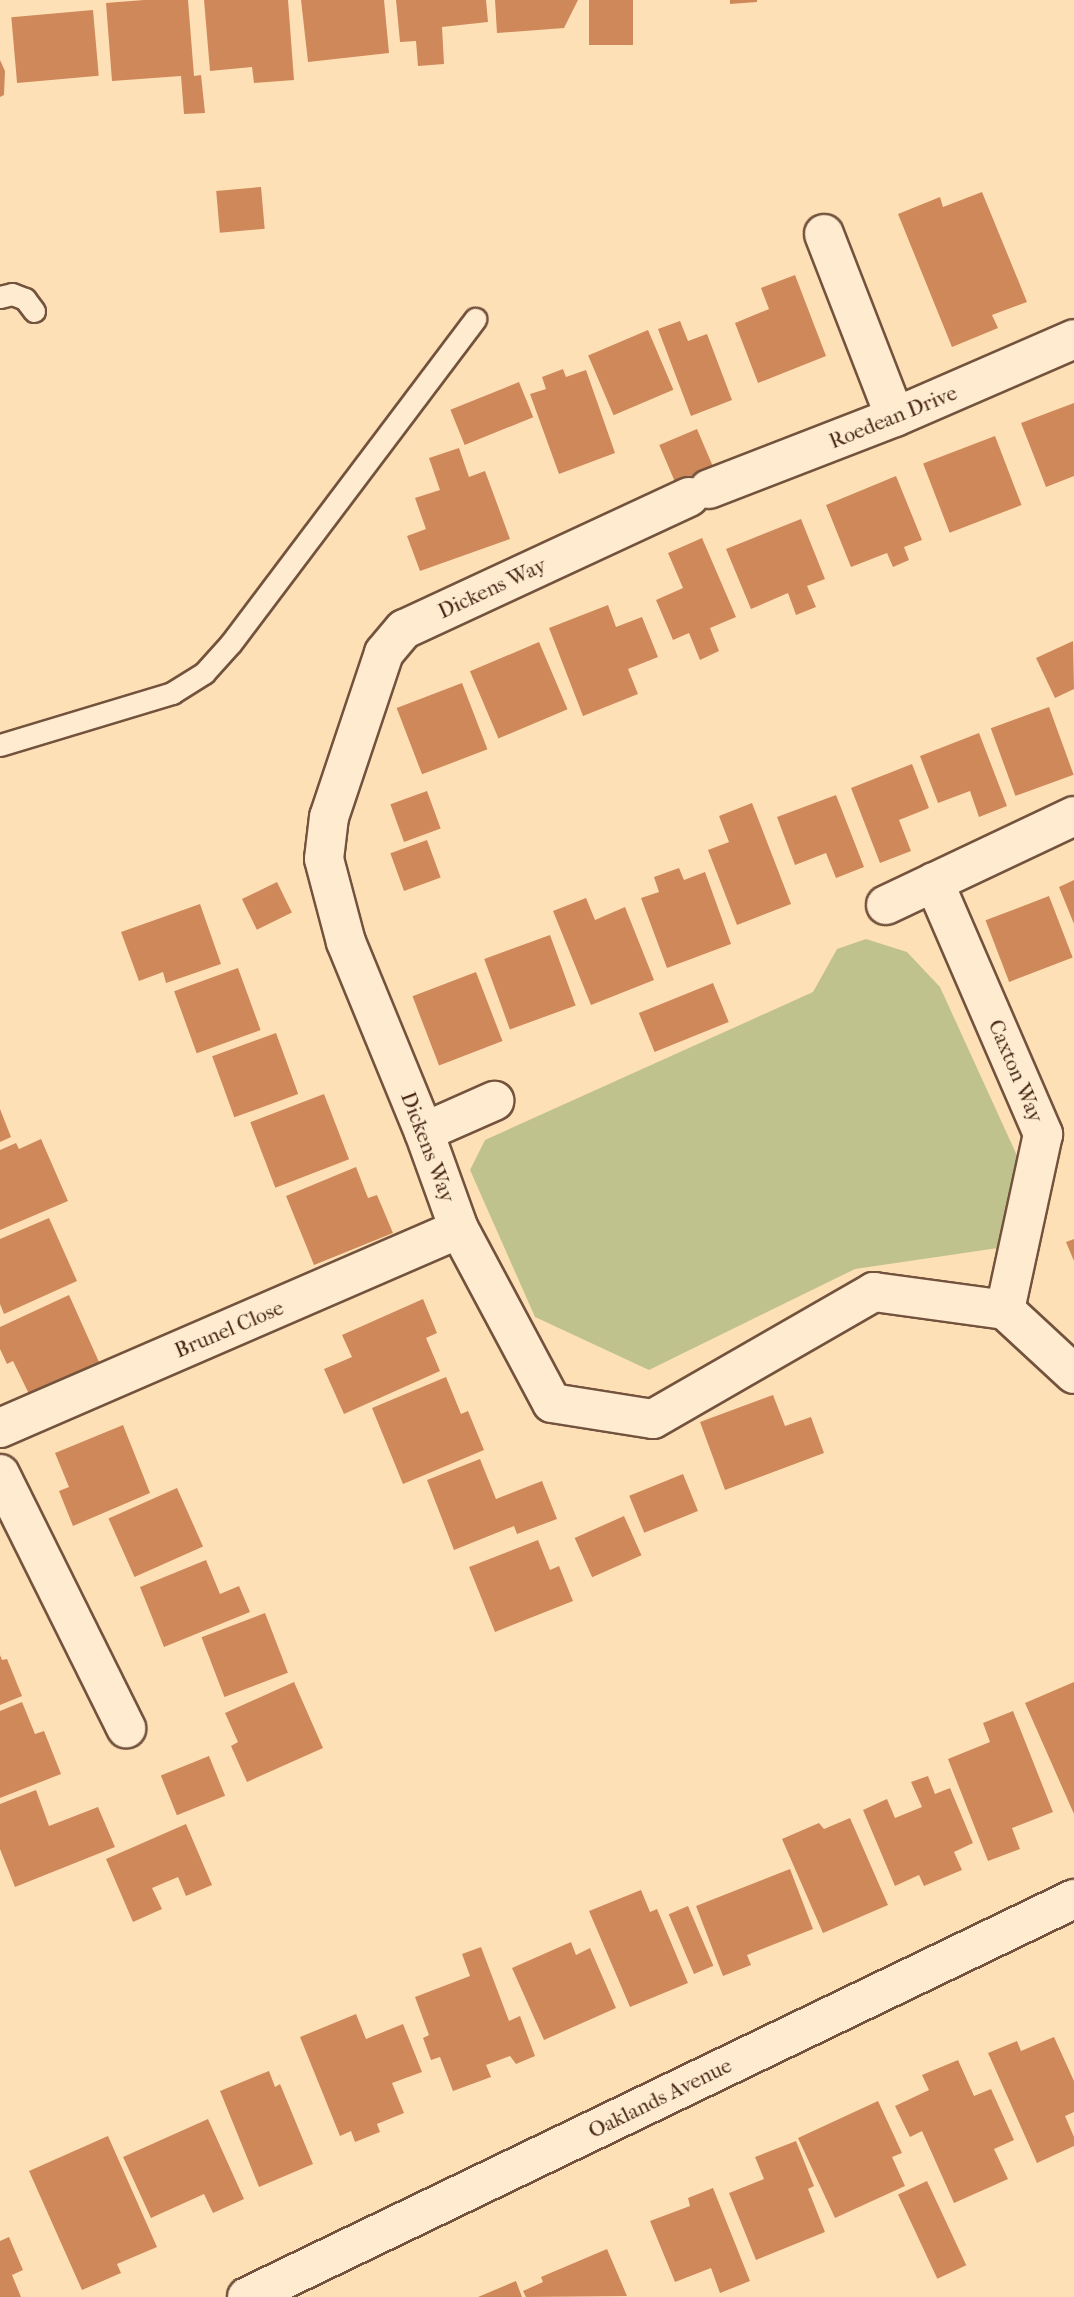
<!DOCTYPE html>
<html>
<head>
<meta charset="utf-8">
<style>
  body { margin:0 }
  #map { position:relative; width:1074px; height:2297px; overflow:hidden; background:#fee0b7; font-family:"IM FELL French Canon",serif }
  div>[style] { position:absolute }
  [style*='--x'] { left:calc(var(--x)*1px); top:calc(var(--y)*1px); width:calc(var(--w)*1px); rotate:calc(var(--a)*1deg) }
  .green>* { inset:0; background:#c0c28e }
  .building>* { inset:0; background:#cf885a; transform-origin:0 0 }
  .roads { filter:drop-shadow(2px 0 #73533d) drop-shadow(-2px 0 #73533d) drop-shadow(0 2px #73533d) drop-shadow(0 -2px #73533d) }
  .lane>* { height:21px; margin:-10.5px; padding:0 10.5px; transform-origin:10.5px; border-radius:10.5px; background:#feebd0 }
  .street>* { height:38px; margin:-19px; padding:0 19px; transform-origin:19px; border-radius:19px; background:#feebd0 }
  span { translate:-50% -50%; white-space:nowrap; text-align:center; line-height:1.15; -webkit-text-stroke:5px #feebd0; paint-order:stroke }
  .street-label { font-size:21px; color:#452414 }
</style>
</head>
<body>
<div id="map">
  <div class="green">
    <i style="clip-path:polygon(866px 939px,907px 952px,940px 987px,1020px 1162px,998px 1248px,855px 1269px,649px 1370px,535px 1317px,470px 1170px,485px 1140px,813px 992px,837px 949px)"></i>
  </div>
  <div class="building">
    <i style="clip-path:polygon(144px 0,188px 0,194px 76px,201px 75px,205px 113px,184px 114px,181px 76px,112px 81px,106px 3px)"></i>
    <i style="clip-path:polygon(204px 0,288px 0,294px 80px,254px 83px,252px 67px,210px 71px)"></i>
    <i style="clip-path:polygon(301px 0,384px 0,389px 53px,308px 62px)"></i>
    <i style="clip-path:polygon(396px 0,486px 0,488px 22px,442px 27px,444px 64px,418px 66px,416px 41px,400px 42px)"></i>
    <i style="clip-path:polygon(495px 0,578px 0,564px 28px,497px 33px)"></i>
    <i style="left:589px;top:0;width:44px;height:45px"></i>
    <i style="clip-path:polygon(730px 0,757px 0,757px 2px,730px 4px)"></i>
    <i style="left:93px;top:10px;width:66px;height:82px;rotate:85deg"></i>
    <i style="clip-path:polygon(0 60px,5px 71px,4px 95px,0 97px)"></i>
    <i style="left:261px;top:187px;width:42px;height:45px;rotate:85deg"></i>
    <i style="clip-path:polygon(982px 192px,1027px 302px,992px 315px,998px 328px,952px 347px,898px 214px,940px 197px,943px 207px)"></i>
    <i style="clip-path:polygon(795px 275px,826px 356px,758px 383px,735px 323px,769px 309px,761px 288px)"></i>
    <i style="clip-path:polygon(680px 321px,688px 341px,707px 334px,732px 400px,691px 416px,658px 329px)"></i>
    <i style="left:648px;top:330px;width:65px;height:65px;rotate:67deg"></i>
    <i style="clip-path:polygon(563px 369px,566px 377px,586px 370px,615px 453px,559px 474px,530px 394px,546px 389px,542px 377px)"></i>
    <i style="left:519px;top:382px;width:38px;height:74px;rotate:68deg"></i>
    <i style="clip-path:polygon(1074px 403px,1074px 476px,1046px 487px,1021px 423px)"></i>
    <i style="left:697px;top:429px;width:43px;height:41px;rotate:67deg"></i>
    <i style="left:995px;top:436px;width:74px;height:77px;rotate:69deg"></i>
    <i style="clip-path:polygon(459px 448px,469px 477px,485px 471px,510px 539px,420px 571px,407px 536px,426px 529px,415px 498px,440px 490px,429px 458px)"></i>
    <i style="clip-path:polygon(896px 476px,922px 540px,904px 547px,909px 560px,893px 567px,887px 553px,851px 567px,826px 505px)"></i>
    <i style="clip-path:polygon(801px 519px,825px 579px,807px 586px,816px 607px,796px 615px,788px 593px,751px 609px,726px 549px)"></i>
    <i style="clip-path:polygon(702px 538px,736px 617px,710px 628px,719px 651px,700px 660px,689px 633px,673px 640px,656px 600px,683px 588px,668px 553px)"></i>
    <i style="clip-path:polygon(608px 605px,616px 627px,642px 617px,658px 657px,628px 669px,638px 694px,583px 716px,549px 628px)"></i>
    <i style="clip-path:polygon(1073px 641px,1074px 689px,1055px 698px,1036px 658px)"></i>
    <i style="left:539px;top:642px;width:73px;height:75px;rotate:67deg"></i>
    <i style="left:462px;top:683px;width:71px;height:70px;rotate:69deg"></i>
    <i style="left:1049px;top:707px;width:72px;height:62px;rotate:70deg"></i>
    <i style="clip-path:polygon(979px 733px,1007px 806px,979px 817px,970px 791px,938px 803px,920px 756px)"></i>
    <i style="clip-path:polygon(912px 764px,929px 808px,899px 820px,911px 851px,880px 863px,851px 788px)"></i>
    <i style="left:427px;top:791px;width:40px;height:39px;rotate:70deg"></i>
    <i style="clip-path:polygon(836px 795px,864px 867px,836px 878px,826px 853px,795px 865px,777px 817px)"></i>
    <i style="clip-path:polygon(752px 803px,791px 904px,737px 925px,708px 850px,729px 842px,719px 816px)"></i>
    <i style="left:427px;top:840px;width:40px;height:39px;rotate:70deg"></i>
    <i style="clip-path:polygon(679px 868px,684px 880px,705px 872px,731px 944px,667px 968px,641px 898px,659px 892px,654px 877px)"></i>
    <i style="clip-path:polygon(1074px 880px,1074px 924px,1059px 887px)"></i>
    <i style="left:277px;top:882px;width:34px;height:39px;rotate:64deg"></i>
    <i style="left:1049px;top:896px;width:66px;height:68px;rotate:69deg"></i>
    <i style="clip-path:polygon(586px 898px,595px 920px,625px 907px,654px 980px,591px 1005px,553px 911px)"></i>
    <i style="clip-path:polygon(200px 904px,221px 964px,166px 983px,163px 972px,139px 981px,121px 932px)"></i>
    <i style="left:550px;top:935px;width:75px;height:70px;rotate:70deg"></i>
    <i style="left:238px;top:968px;width:66px;height:68px;rotate:70deg"></i>
    <i style="left:476px;top:972px;width:74px;height:68px;rotate:69deg"></i>
    <i style="left:713px;top:983px;width:42px;height:80px;rotate:68deg"></i>
    <i style="left:276px;top:1033px;width:65px;height:68px;rotate:70deg"></i>
    <i style="left:324px;top:1094px;width:70px;height:79px;rotate:69deg"></i>
    <i style="clip-path:polygon(0 1109px,11px 1137px,0 1142px)"></i>
    <i style="clip-path:polygon(41px 1139px,68px 1201px,0 1230px,0 1150px,16px 1143px,19px 1149px)"></i>
    <i style="clip-path:polygon(356px 1167px,368px 1198px,377px 1195px,393px 1233px,314px 1265px,286px 1196px)"></i>
    <i style="clip-path:polygon(49px 1218px,77px 1281px,4px 1314px,0 1304px,0 1239px)"></i>
    <i style="clip-path:polygon(1074px 1239px,1074px 1261px,1066px 1242px)"></i>
    <i style="clip-path:polygon(69px 1295px,99px 1362px,29px 1394px,13px 1361px,7px 1364px,0 1349px,0 1327px)"></i>
    <i style="clip-path:polygon(423px 1299px,437px 1333px,426px 1338px,440px 1371px,344px 1414px,324px 1369px,352px 1357px,342px 1335px)"></i>
    <i style="clip-path:polygon(446px 1377px,461px 1414px,468px 1411px,484px 1450px,403px 1484px,372px 1408px)"></i>
    <i style="clip-path:polygon(773px 1395px,785px 1426px,811px 1417px,824px 1453px,725px 1490px,700px 1422px)"></i>
    <i style="clip-path:polygon(123px 1425px,150px 1493px,73px 1526px,59px 1491px,69px 1487px,55px 1453px)"></i>
    <i style="clip-path:polygon(480px 1459px,496px 1499px,542px 1481px,557px 1519px,517px 1534px,514px 1526px,454px 1550px,427px 1480px)"></i>
    <i style="left:683px;top:1474px;width:40px;height:58px;rotate:68deg"></i>
    <i style="left:177px;top:1488px;width:64px;height:75px;rotate:66deg"></i>
    <i style="left:624px;top:1516px;width:43px;height:54px;rotate:66deg"></i>
    <i style="clip-path:polygon(538px 1540px,550px 1570px,559px 1566px,573px 1601px,495px 1632px,469px 1567px)"></i>
    <i style="clip-path:polygon(206px 1560px,220px 1594px,239px 1586px,250px 1612px,164px 1647px,140px 1587px)"></i>
    <i style="left:265px;top:1613px;width:64px;height:68px;rotate:69deg"></i>
    <i style="clip-path:polygon(0 1655px,2px 1660px,7px 1659px,22px 1696px,0 1705px)"></i>
    <i style="clip-path:polygon(294px 1682px,323px 1748px,247px 1782px,231px 1746px,238px 1742px,225px 1713px)"></i>
    <i style="clip-path:polygon(1074px 1682px,1074px 1814px,1025px 1703px)"></i>
    <i style="clip-path:polygon(22px 1702px,35px 1734px,44px 1731px,61px 1774px,0 1798px,0 1711px)"></i>
    <i style="clip-path:polygon(1013px 1711px,1053px 1812px,1012px 1828px,1020px 1849px,988px 1861px,948px 1759px,990px 1742px,983px 1723px)"></i>
    <i style="left:209px;top:1756px;width:43px;height:52px;rotate:68deg"></i>
    <i style="clip-path:polygon(928px 1776px,935px 1794px,950px 1788px,973px 1843px,954px 1852px,962px 1870px,924px 1886px,919px 1875px,895px 1886px,863px 1810px,887px 1799px,895px 1818px,922px 1807px,911px 1782px)"></i>
    <i style="clip-path:polygon(36px 1790px,49px 1826px,98px 1807px,115px 1847px,15px 1887px,0 1849px,0 1804px)"></i>
    <i style="clip-path:polygon(850px 1818px,888px 1905px,823px 1933px,782px 1839px,819px 1823px,824px 1829px)"></i>
    <i style="clip-path:polygon(186px 1824px,212px 1885px,186px 1896px,178px 1877px,152px 1888px,162px 1909px,133px 1922px,106px 1859px)"></i>
    <i style="clip-path:polygon(790px 1869px,813px 1929px,747px 1955px,751px 1965px,723px 1976px,696px 1906px)"></i>
    <i style="clip-path:polygon(641px 1890px,650px 1912px,657px 1909px,688px 1983px,630px 2007px,589px 1911px)"></i>
    <i style="left:688px;top:1906px;width:65px;height:21px;rotate:67deg"></i>
    <i style="clip-path:polygon(571px 1942px,576px 1955px,590px 1948px,616px 2008px,544px 2040px,512px 1968px)"></i>
    <i style="clip-path:polygon(481px 1947px,509px 2021px,520px 2016px,535px 2056px,516px 2064px,510px 2056px,486px 2065px,491px 2077px,453px 2091px,440px 2057px,431px 2060px,423px 2038px,429px 2035px,415px 1997px,470px 1976px,462px 1954px)"></i>
    <i style="clip-path:polygon(356px 2014px,366px 2039px,403px 2024px,422px 2072px,392px 2083px,404px 2113px,377px 2124px,380px 2132px,355px 2142px,351px 2131px,340px 2136px,300px 2037px)"></i>
    <i style="clip-path:polygon(1054px 2037px,1074px 2081px,1074px 2112px,1065px 2116px,1074px 2137px,1074px 2146px,1037px 2163px,988px 2053px,1017px 2041px,1021px 2051px)"></i>
    <i style="clip-path:polygon(958px 2060px,974px 2096px,991px 2089px,1014px 2140px,994px 2149px,1008px 2179px,954px 2203px,922px 2131px,910px 2137px,895px 2106px,929px 2090px,922px 2075px)"></i>
    <i style="clip-path:polygon(269px 2071px,275px 2087px,280px 2084px,313px 2164px,259px 2187px,220px 2091px)"></i>
    <i style="clip-path:polygon(878px 2101px,902px 2153px,892px 2157px,905px 2186px,835px 2218px,798px 2138px)"></i>
    <i style="clip-path:polygon(208px 2119px,244px 2199px,213px 2213px,204px 2194px,151px 2218px,123px 2157px)"></i>
    <i style="clip-path:polygon(108px 2136px,157px 2247px,117px 2264px,121px 2273px,82px 2290px,29px 2171px)"></i>
    <i style="clip-path:polygon(796px 2141px,814px 2186px,808px 2189px,825px 2232px,756px 2260px,729px 2193px,764px 2179px,755px 2157px)"></i>
    <i style="left:927px;top:2181px;width:93px;height:32px;rotate:65deg"></i>
    <i style="clip-path:polygon(713px 2188px,750px 2281px,720px 2293px,711px 2268px,675px 2282px,650px 2221px,690px 2206px,688px 2198px)"></i>
    <i style="clip-path:polygon(9px 2237px,23px 2270px,12px 2275px,21px 2297px,0 2297px,0 2241px)"></i>
    <i style="clip-path:polygon(607px 2249px,627px 2296px,526px 2297px,523px 2291px,543px 2282px,541px 2277px)"></i>
    <i style="clip-path:polygon(516px 2281px,522px 2297px,478px 2297px)"></i>
  </div>
  <div class="roads">
    <div class="lane">
      <i style="--x:0;--y:297;--w:12;--a:-14"></i>
      <i style="--x:12;--y:294;--w:14;--a:21"></i>
      <i style="--x:25;--y:299;--w:15;--a:53"></i>
      <i style="--x:0;--y:745;--w:180;--a:-16.8"></i>
      <i style="--x:172;--y:693;--w:38;--a:-32"></i>
      <i style="--x:204;--y:673;--w:40;--a:-48"></i>
      <i style="--x:231;--y:643;--w:406;--a:-53"></i>
    </div>
    <div class="street">
      <i style="--x:824;--y:234;--w:196;--a:68.8"></i>
      <i style="--x:709;--y:489;--w:199;--a:-21.2"></i>
      <i style="--x:895;--y:417;--w:195;--a:-23.5"></i>
      <i style="--x:689;--y:497;--w:314;--a:155.1"></i>
      <i style="--x:404;--y:629;--w:31;--a:130"></i>
      <i style="--x:384;--y:653;--w:173;--a:108.5"></i>
      <i style="--x:329;--y:817;--w:42;--a:96.8"></i>
      <i style="--x:324;--y:859;--w:86;--a:75.2"></i>
      <i style="--x:346;--y:942;--w:205;--a:67.7"></i>
      <i style="--x:424;--y:1132;--w:103;--a:70.2"></i>
      <i style="--x:459;--y:1229;--w:197;--a:61.9"></i>
      <i style="--x:552;--y:1403;--w:102;--a:9"></i>
      <i style="--x:653;--y:1419;--w:255;--a:-29.9"></i>
      <i style="--x:874;--y:1292;--w:132;--a:7.8"></i>
      <i style="--x:1005;--y:1310;--w:94;--a:42.8"></i>
      <i style="--x:934;--y:882;--w:275;--a:66.6"></i>
      <i style="--x:1043;--y:1134;--w:180;--a:102.2"></i>
      <i style="--x:886;--y:905;--w:208;--a:-25.3"></i>
      <i style="--x:424;--y:1132;--w:77;--a:-23.9"></i>
      <i style="--x:0;--y:1428;--w:500;--a:-23.44"></i>
      <i style="--x:0;--y:1474;--w:284;--a:63.6"></i>
      <i style="--x:247;--y:2297;--w:918;--a:-25.7"></i>
    </div>
  </div>
  <div class="street-label">
    <span style="left:893px;top:417px;rotate:-22deg">Roedean Drive</span>
    <span style="left:492px;top:588px;rotate:-25deg">Dickens Way</span>
    <span style="left:1016px;top:1071px;rotate:67deg">Caxton Way</span>
    <span style="left:428px;top:1147px;rotate:69deg">Dickens Way</span>
    <span style="left:229px;top:1329px;rotate:-23deg">Brunel Close</span>
    <span style="left:660px;top:2098px;rotate:-26deg">Oaklands Avenue</span>
  </div>
</div>
</body>
</html>
